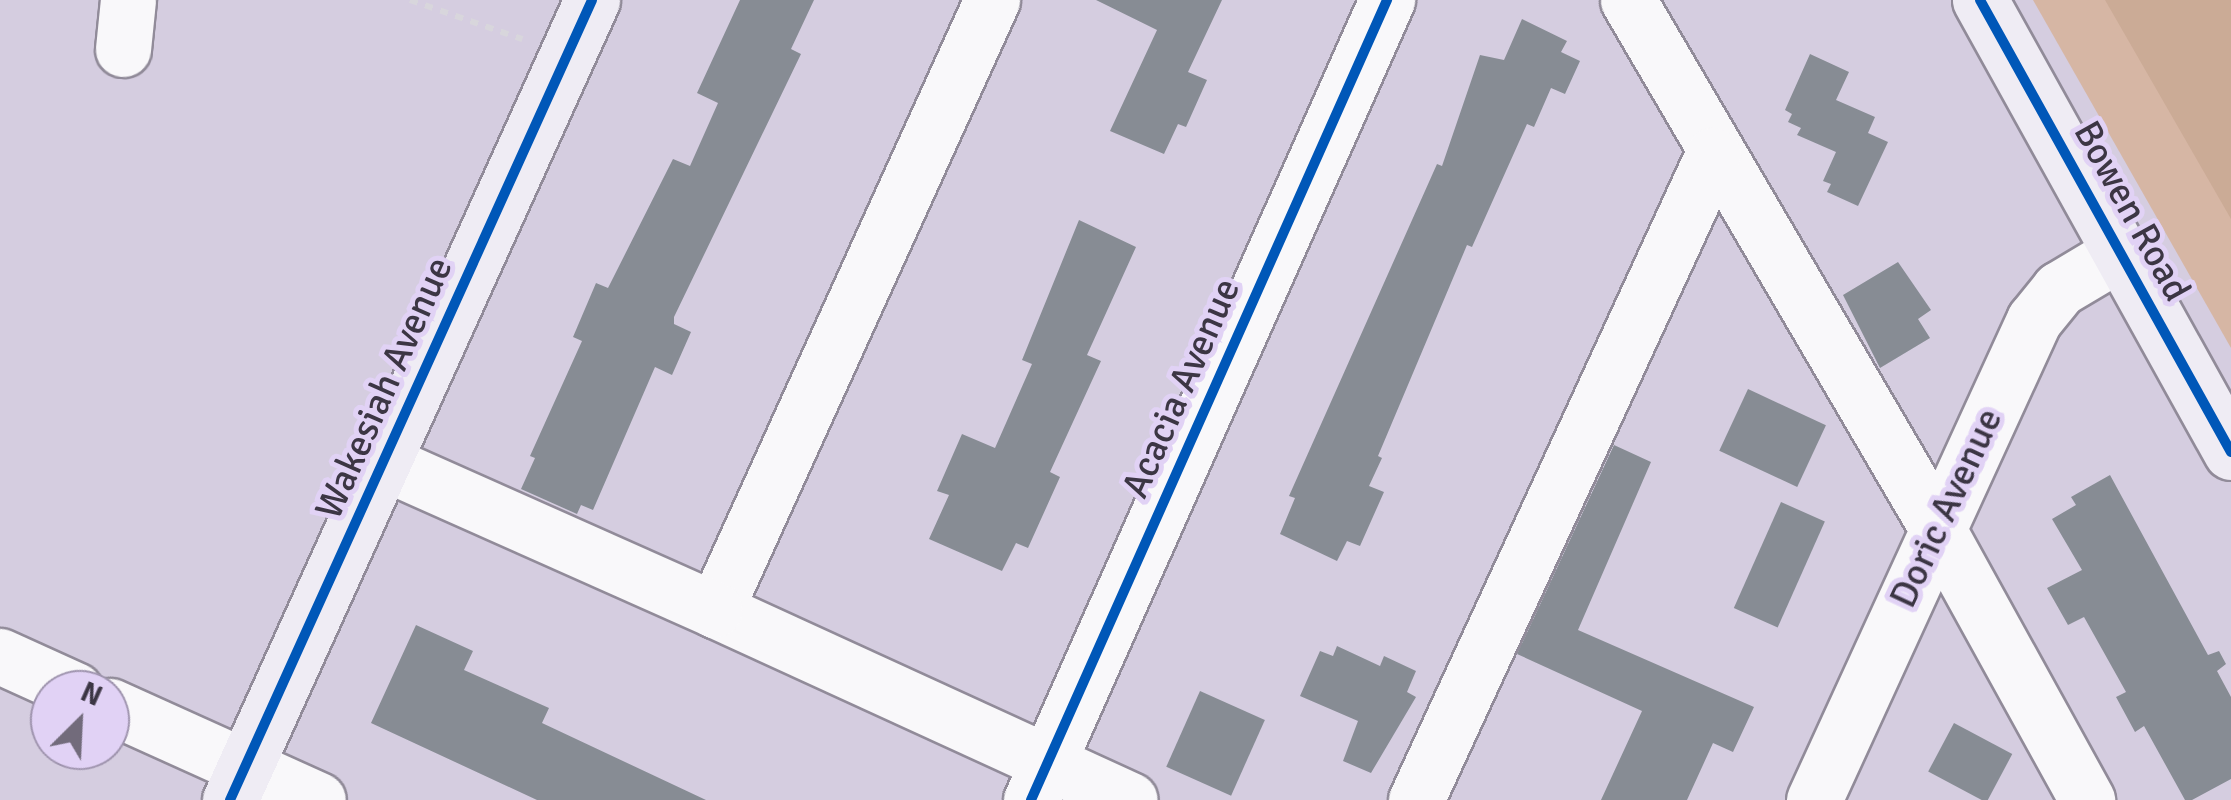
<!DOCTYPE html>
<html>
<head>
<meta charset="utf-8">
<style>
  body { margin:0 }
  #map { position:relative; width:2231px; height:800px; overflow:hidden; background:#d5cde0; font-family:Signika,sans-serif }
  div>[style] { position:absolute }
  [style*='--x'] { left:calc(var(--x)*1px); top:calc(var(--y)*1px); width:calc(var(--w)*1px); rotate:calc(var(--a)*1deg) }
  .green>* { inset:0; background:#d6b6a4 }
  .forest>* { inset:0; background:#cbab96 }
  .building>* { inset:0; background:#878c94; transform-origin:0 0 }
  .path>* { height:6px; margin-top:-3px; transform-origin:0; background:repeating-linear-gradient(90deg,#d8d6dc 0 8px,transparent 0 16px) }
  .roads { filter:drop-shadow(2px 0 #918b99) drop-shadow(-2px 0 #918b99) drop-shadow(0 2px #918b99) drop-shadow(0 -2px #918b99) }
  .minor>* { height:55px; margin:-27.5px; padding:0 27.5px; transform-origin:27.5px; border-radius:27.5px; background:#f9f8fa }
  .major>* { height:55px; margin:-27.5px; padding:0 27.5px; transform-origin:27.5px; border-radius:27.5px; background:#efecf4 }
  .cycleway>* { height:10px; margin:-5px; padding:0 5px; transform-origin:5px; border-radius:5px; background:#0057b8 }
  span { translate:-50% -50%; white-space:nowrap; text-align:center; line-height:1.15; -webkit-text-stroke:10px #e1d2f5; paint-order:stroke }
  .street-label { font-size:38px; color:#3c3644 }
  .north { position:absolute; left:30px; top:670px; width:100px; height:100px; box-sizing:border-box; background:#e1d2f5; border:2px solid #9f94ae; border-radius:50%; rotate:24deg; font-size:28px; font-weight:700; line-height:40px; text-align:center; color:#3c3644 }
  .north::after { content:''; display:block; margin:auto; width:35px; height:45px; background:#726b7b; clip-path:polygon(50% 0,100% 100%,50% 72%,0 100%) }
</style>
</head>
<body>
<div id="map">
  <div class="green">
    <i style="clip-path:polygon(2033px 0,2231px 0,2231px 348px)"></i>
  </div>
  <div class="forest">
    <i style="clip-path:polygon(2105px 0,2231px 0,2231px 219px)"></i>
  </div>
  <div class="building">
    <i style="clip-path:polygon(740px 0,814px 0,791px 49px,801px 54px,674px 317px,674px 324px,691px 332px,672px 375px,655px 367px,593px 510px,581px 505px,577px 514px,521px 489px,535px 458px,530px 456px,582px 341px,573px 337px,596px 283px,608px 288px,673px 159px,690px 166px,718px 103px,697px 93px)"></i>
    <i style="clip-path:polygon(1096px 0,1222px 0,1188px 72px,1207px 80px,1186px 127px,1178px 124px,1164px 154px,1110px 131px,1157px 30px)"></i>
    <i style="clip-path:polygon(1522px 19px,1567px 41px,1561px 52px,1580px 61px,1565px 94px,1551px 88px,1534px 127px,1527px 124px,1472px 247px,1467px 245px,1378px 456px,1382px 458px,1369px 486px,1384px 492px,1360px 546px,1347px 541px,1337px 561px,1280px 534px,1295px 498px,1289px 496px,1437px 164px,1442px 166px,1480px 55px,1504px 60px)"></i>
    <i style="clip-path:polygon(1810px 54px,1849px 72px,1836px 100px,1875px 117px,1868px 133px,1888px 142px,1858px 206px,1827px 192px,1831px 184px,1823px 181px,1836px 152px,1797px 135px,1801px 128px,1788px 122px,1792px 114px,1785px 110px)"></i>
    <i style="clip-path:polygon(1079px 220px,1136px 247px,1087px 355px,1101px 361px,1050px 472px,1060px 477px,1028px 548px,1016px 543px,1002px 571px,929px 539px,949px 495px,937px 491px,962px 434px,995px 448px,1032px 364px,1022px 360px)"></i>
    <i style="clip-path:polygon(1898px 262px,1931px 310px,1918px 319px,1930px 338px,1880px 368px,1843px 295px)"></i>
    <i style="left:1748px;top:389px;width:86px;height:68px;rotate:25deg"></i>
    <i style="clip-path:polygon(1614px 445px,1651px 462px,1578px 630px,1754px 707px,1733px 752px,1713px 743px,1687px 800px,1601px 800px,1642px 711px,1517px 654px)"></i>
    <i style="clip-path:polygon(2110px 475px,2208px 655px,2219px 651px,2226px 664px,2217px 671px,2231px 697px,2231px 779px,2192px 800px,2185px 800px,2144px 726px,2135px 732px,2116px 697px,2126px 692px,2084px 617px,2068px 625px,2047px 588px,2082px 570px,2052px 519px,2076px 505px,2071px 497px)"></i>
    <i style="left:1781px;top:502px;width:48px;height:116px;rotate:24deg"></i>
    <i style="clip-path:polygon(416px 625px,473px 651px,464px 670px,549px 708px,542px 723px,706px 800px,537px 800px,371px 723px)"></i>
    <i style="clip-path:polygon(1337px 646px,1380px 666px,1384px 656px,1416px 671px,1407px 692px,1416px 697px,1371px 773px,1343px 761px,1358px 721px,1300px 696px,1320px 651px,1333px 656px)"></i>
    <i style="left:1200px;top:691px;width:71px;height:83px;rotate:24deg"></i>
    <i style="left:1954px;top:723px;width:66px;height:55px;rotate:28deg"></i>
  </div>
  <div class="path">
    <i style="--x:410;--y:0;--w:119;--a:19.2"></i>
  </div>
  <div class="roads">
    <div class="minor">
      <i style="--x:992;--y:0;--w:670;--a:114.42"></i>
      <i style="--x:715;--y:610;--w:456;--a:24.6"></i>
      <i style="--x:1628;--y:0;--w:610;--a:59.65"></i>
      <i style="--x:1936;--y:526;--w:313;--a:61.1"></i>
      <i style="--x:123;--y:49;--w:49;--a:-84.2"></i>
      <i style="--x:383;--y:462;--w:363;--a:24"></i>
      <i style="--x:0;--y:656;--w:82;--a:24.4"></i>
      <i style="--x:110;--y:706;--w:228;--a:24.3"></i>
      <i style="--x:1031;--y:800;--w:876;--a:-66.01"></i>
      <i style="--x:1416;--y:800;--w:710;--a:-65.28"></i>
      <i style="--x:1814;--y:800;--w:528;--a:-65.38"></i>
      <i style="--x:2034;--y:320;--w:40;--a:-51"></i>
      <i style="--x:2059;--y:289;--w:72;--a:-30.8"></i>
    </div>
    <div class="major">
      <i style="--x:1980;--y:0;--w:517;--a:60.96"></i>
      <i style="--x:230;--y:800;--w:878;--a:-65.65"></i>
    </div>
  </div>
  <div class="cycleway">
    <i style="--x:1980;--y:0;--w:517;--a:60.96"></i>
    <i style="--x:230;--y:800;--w:878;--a:-65.65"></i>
    <i style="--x:1031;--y:800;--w:876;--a:-66.01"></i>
  </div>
  <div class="street-label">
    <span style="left:2132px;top:211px;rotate:61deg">Bowen Road</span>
    <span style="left:384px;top:388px;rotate:-66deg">Wakesiah Avenue</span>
    <span style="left:1181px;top:388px;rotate:-66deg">Acacia Avenue</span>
    <span style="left:1946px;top:508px;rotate:-65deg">Doric Avenue</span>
  </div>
  <div class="north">N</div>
</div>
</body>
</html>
